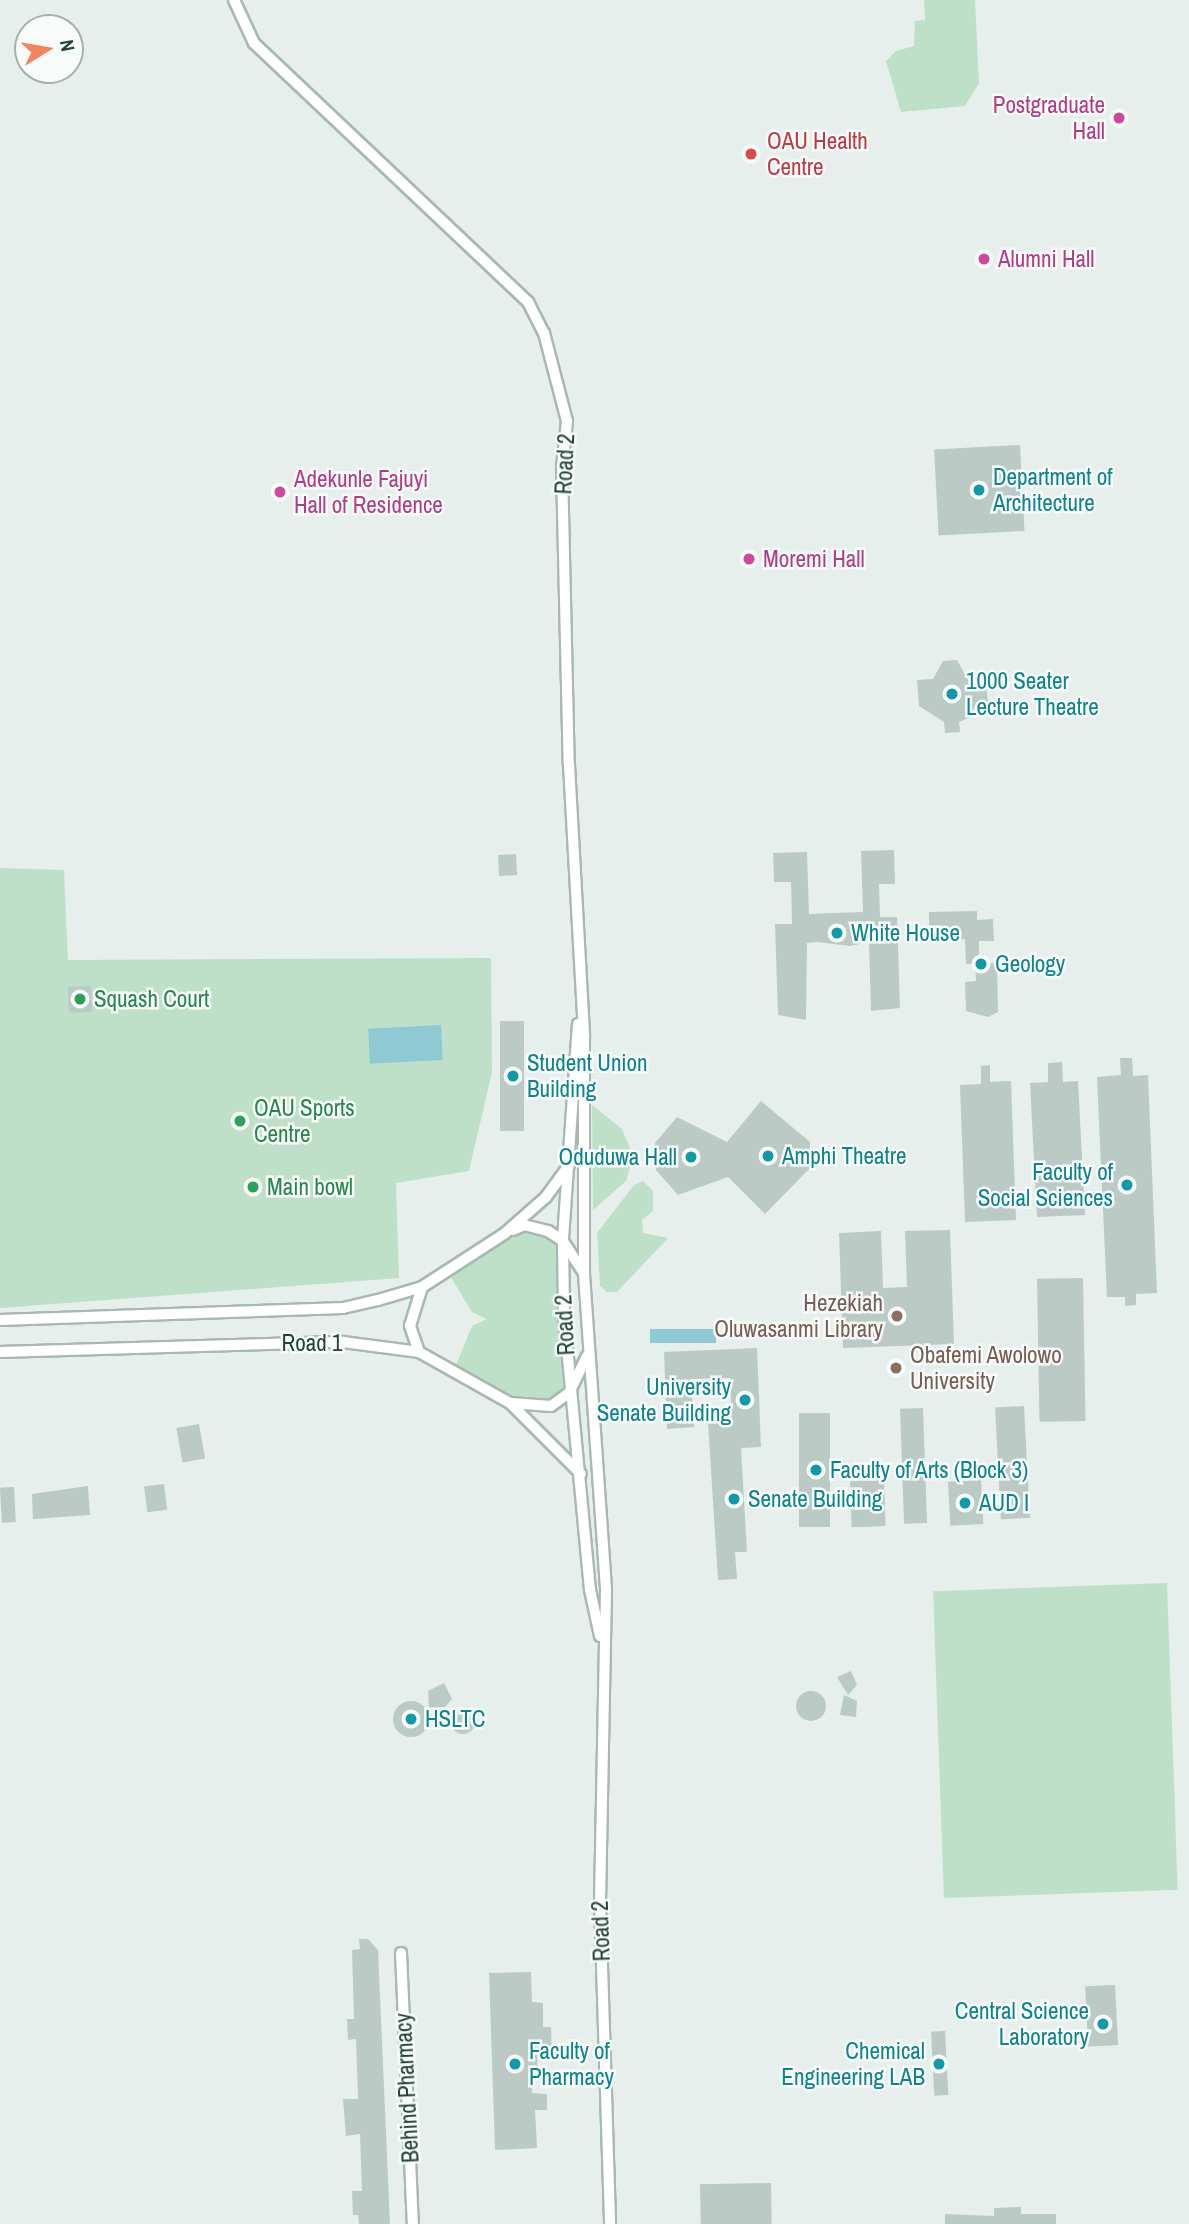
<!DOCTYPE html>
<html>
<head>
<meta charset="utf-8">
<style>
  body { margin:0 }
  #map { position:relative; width:1189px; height:2224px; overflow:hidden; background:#e6efeb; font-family:"Archivo Narrow",sans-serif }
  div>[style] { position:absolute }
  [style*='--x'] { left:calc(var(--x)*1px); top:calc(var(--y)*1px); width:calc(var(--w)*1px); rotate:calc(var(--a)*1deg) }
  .green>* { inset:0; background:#bfe0c8; transform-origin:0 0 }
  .water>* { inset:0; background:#8ec9d4; transform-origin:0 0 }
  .building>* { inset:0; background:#bbcac4; transform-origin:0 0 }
  .round { border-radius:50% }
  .roads { filter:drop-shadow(2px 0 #a8b8b2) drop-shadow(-2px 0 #a8b8b2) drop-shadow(0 2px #a8b8b2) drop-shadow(0 -2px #a8b8b2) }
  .minor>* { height:10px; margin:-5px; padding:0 5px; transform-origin:5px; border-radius:5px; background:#fff }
  .dots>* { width:19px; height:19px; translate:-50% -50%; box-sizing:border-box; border:4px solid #f7fbf9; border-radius:50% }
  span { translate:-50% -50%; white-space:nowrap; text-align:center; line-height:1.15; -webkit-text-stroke:5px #f7fbf9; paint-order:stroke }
  .hotel-label { font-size:23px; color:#b23c85 }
  .right { translate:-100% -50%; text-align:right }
  .left { translate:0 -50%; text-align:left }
  .health-label { font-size:23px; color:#be3a42 }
  .street-label { font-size:23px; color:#24423a }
  .culture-label { font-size:23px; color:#0d838f }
  .leisure-label { font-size:23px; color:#27864d }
  .education-label { font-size:23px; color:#785e54 }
  .north { position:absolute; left:14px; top:14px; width:70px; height:70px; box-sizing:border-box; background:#f7fbf9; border:2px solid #a3b1ad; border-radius:50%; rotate:79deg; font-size:19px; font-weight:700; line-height:28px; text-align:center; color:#24423a }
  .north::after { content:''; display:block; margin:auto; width:24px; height:32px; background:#f4845f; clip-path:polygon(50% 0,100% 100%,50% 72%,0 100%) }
</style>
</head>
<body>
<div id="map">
  <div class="green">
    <i style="clip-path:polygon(924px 0,975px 0,979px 83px,965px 106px,901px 112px,886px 61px,896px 51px,914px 46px,915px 21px,925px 20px)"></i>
    <i style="clip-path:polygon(0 868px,64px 870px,68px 960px,491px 958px,492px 1072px,469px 1171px,396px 1183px,399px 1278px,0 1308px)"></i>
    <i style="clip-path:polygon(592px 1105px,622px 1129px,633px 1156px,626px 1181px,593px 1210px)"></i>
    <i style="clip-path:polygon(643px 1181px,653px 1191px,653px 1211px,642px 1220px,643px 1233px,668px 1238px,617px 1292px,607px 1292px,600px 1286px,597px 1233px,634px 1185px)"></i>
    <i style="clip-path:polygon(524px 1225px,563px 1241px,569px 1393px,551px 1406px,510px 1403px,454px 1370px,472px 1326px,487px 1319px,472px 1312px,447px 1271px)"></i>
    <i style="left:1167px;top:1583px;width:307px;height:234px;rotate:88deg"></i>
  </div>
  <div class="water">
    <i style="left:441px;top:1025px;width:35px;height:73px;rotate:87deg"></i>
    <i style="left:716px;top:1329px;width:14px;height:66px;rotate:90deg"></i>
  </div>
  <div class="building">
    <i style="left:1020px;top:445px;width:86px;height:86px;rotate:87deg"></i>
    <i style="clip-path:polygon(957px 660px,968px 680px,986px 684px,988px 704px,975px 705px,971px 717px,959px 722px,960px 732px,945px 733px,944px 722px,919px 706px,917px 680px,933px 679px,943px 661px)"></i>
    <i style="clip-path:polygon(894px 850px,895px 884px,879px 884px,880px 917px,897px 917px,900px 1008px,871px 1011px,869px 942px,850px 946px,817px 942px,807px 943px,806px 1020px,778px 1015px,775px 924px,792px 924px,791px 882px,774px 882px,773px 853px,807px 852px,809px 914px,863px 912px,861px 851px)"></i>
    <i style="left:516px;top:854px;width:21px;height:18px;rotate:87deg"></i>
    <i style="clip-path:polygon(977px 911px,977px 920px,993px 919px,994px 941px,979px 941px,979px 963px,997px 963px,998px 1012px,988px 1017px,966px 1011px,965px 982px,976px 981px,975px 964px,966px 964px,965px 939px,929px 940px,929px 912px)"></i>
    <i style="left:91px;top:986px;width:26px;height:23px;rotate:88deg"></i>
    <i style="left:500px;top:1021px;width:24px;height:110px"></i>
    <i style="clip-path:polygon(1120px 1058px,1132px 1058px,1133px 1076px,1148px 1075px,1157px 1293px,1136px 1294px,1136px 1305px,1125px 1306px,1125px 1297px,1107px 1297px,1097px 1077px,1121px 1075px)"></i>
    <i style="clip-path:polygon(1062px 1062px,1063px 1082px,1078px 1081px,1085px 1215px,1037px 1217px,1030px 1083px,1048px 1082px,1048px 1063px)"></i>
    <i style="clip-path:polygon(990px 1065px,990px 1082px,1011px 1081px,1016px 1220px,965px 1222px,960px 1085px,981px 1084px,981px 1066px)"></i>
    <i style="clip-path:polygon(761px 1101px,810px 1142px,809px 1169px,765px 1214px,728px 1177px,678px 1195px,656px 1170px,655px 1143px,677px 1117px,727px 1142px)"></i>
    <i style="clip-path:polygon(950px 1230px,954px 1344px,843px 1348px,839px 1233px,881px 1231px,883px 1288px,907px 1287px,905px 1231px)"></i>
    <i style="left:1083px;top:1278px;width:143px;height:46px;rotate:89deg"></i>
    <i style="clip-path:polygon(757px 1348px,761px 1447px,741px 1448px,747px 1552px,735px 1552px,737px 1579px,718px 1580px,708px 1423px,732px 1422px,730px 1378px,691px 1379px,694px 1427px,667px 1429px,664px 1352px)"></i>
    <i style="left:1024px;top:1406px;width:112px;height:29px;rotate:87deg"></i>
    <i style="left:923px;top:1408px;width:115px;height:23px;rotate:88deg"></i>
    <i style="left:799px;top:1413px;width:31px;height:114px"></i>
    <i style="left:199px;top:1424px;width:35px;height:23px;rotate:80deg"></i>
    <i style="left:884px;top:1480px;width:46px;height:34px;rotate:88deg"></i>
    <i style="left:981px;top:1480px;width:44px;height:33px;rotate:87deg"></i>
    <i style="left:164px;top:1484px;width:26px;height:20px;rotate:83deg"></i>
    <i style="clip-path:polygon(88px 1486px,90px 1515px,33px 1519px,32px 1494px)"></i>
    <i style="left:14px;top:1487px;width:35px;height:14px;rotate:87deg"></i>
    <i style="clip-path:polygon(851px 1671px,857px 1685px,848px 1695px,837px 1677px)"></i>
    <i style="clip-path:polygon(444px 1683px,452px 1699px,445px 1707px,429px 1708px,428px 1691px)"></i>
    <i class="round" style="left:796px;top:1691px;width:30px;height:30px"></i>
    <i style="clip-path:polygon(844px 1695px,857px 1701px,856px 1717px,840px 1715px)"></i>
    <i class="round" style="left:393px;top:1701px;width:36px;height:36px"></i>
    <i class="round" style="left:451px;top:1710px;width:24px;height:24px"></i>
    <i style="clip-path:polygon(359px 1939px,368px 1939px,378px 1950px,390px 2224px,359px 2224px,358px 2215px,353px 2215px,352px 2191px,362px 2191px,360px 2134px,346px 2136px,343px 2099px,358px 2099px,356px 2039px,348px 2040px,347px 2019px,354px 2019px,352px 1950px,360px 1949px)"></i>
    <i style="clip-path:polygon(531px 1972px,532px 2002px,543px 2003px,543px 2027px,551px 2027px,552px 2053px,537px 2054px,538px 2075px,531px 2074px,532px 2093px,547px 2094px,547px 2110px,535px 2110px,537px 2148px,495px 2150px,489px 1973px)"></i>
    <i style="left:1115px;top:1985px;width:60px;height:30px;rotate:87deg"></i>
    <i style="left:945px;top:2031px;width:64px;height:14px;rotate:87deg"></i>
    <i style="left:771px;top:2183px;width:41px;height:71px;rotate:89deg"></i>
    <i style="clip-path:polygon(1021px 2207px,1021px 2214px,1056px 2214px,1056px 2224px,945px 2224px,945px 2214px,994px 2216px,994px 2208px)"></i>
  </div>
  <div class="roads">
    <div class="minor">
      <i style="--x:234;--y:0;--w:47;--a:65.1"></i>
      <i style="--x:254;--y:43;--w:377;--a:43.4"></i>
      <i style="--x:528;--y:302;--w:35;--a:63"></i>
      <i style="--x:544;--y:333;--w:91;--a:75.4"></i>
      <i style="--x:567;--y:421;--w:46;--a:96.2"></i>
      <i style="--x:562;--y:467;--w:298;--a:88.7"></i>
      <i style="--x:569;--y:765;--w:272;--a:86.8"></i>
      <i style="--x:584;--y:1037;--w:237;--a:90"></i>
      <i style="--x:584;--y:1274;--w:317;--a:86"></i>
      <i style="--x:606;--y:1590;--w:312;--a:91.1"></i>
      <i style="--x:600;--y:1902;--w:322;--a:88.2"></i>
      <i style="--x:578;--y:1024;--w:218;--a:94"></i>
      <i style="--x:563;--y:1241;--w:74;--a:89.2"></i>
      <i style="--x:564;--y:1315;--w:276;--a:84.6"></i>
      <i style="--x:590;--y:1590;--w:47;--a:77.7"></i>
      <i style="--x:513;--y:1230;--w:12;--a:-24"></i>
      <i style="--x:524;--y:1225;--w:25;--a:14"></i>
      <i style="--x:548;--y:1231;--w:18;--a:34"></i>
      <i style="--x:563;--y:1241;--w:38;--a:57"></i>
      <i style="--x:0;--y:1320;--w:343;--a:-2"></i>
      <i style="--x:343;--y:1308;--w:36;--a:-13"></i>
      <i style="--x:378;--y:1300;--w:46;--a:-16.5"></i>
      <i style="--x:422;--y:1287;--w:98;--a:-32.9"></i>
      <i style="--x:504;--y:1234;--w:56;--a:-41.4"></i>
      <i style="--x:546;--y:1197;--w:39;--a:-54"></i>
      <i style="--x:0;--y:1352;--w:343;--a:-1.7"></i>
      <i style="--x:343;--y:1342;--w:77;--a:7.5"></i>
      <i style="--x:419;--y:1352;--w:104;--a:29.3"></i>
      <i style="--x:510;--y:1403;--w:100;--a:45"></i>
      <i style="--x:419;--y:1352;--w:28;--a:-109"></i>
      <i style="--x:410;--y:1326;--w:41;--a:-72.9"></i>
      <i style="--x:511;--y:1403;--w:40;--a:4.3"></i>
      <i style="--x:551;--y:1406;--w:22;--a:-36"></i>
      <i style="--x:569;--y:1393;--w:41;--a:-64.1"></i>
      <i style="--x:401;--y:1953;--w:271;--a:87.5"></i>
    </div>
  </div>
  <div class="dots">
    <i style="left:1119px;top:118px;background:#d1479c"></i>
    <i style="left:751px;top:154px;background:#e0444e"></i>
    <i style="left:984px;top:259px;background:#d1479c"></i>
    <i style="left:979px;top:490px;background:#0f9aa8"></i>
    <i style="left:280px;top:492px;background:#d1479c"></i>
    <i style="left:749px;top:559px;background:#d1479c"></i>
    <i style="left:952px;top:694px;background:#0f9aa8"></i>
    <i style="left:837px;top:933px;background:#0f9aa8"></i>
    <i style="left:981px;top:964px;background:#0f9aa8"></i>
    <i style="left:80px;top:999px;background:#2e9e5b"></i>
    <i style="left:513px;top:1076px;background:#0f9aa8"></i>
    <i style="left:240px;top:1121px;background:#2e9e5b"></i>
    <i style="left:768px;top:1156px;background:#0f9aa8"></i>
    <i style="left:691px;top:1157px;background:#0f9aa8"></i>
    <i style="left:1127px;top:1185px;background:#0f9aa8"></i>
    <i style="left:253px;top:1187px;background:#2e9e5b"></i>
    <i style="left:897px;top:1316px;background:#8d6e63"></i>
    <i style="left:896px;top:1368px;background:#8d6e63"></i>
    <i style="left:745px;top:1400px;background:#0f9aa8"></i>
    <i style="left:816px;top:1470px;background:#0f9aa8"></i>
    <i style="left:734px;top:1499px;background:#0f9aa8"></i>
    <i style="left:965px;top:1503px;background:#0f9aa8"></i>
    <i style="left:411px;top:1719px;background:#0f9aa8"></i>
    <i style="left:1103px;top:2024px;background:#0f9aa8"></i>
    <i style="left:515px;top:2064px;background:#0f9aa8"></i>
    <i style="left:939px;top:2064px;background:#0f9aa8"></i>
  </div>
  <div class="hotel-label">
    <span class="right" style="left:1105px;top:118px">Postgraduate<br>Hall</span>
    <span class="left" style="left:998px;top:259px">Alumni Hall</span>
    <span class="left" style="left:294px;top:492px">Adekunle Fajuyi<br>Hall of Residence</span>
    <span class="left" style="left:763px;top:559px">Moremi Hall</span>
  </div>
  <div class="health-label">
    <span class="left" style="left:767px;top:154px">OAU Health<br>Centre</span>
  </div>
  <div class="street-label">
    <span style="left:565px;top:464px;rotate:-87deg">Road 2</span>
    <span style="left:565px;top:1325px;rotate:-93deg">Road 2</span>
    <span style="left:312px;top:1343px">Road 1</span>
    <span style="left:601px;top:1931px;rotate:-92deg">Road 2</span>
    <span style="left:407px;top:2088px;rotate:-93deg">Behind Pharmacy</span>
  </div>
  <div class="culture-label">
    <span class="left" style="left:993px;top:490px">Department of<br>Architecture</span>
    <span class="left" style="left:966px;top:694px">1000 Seater<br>Lecture Theatre</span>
    <span class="left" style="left:851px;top:933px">White House</span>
    <span class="left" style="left:995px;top:964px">Geology</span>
    <span class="left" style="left:527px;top:1076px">Student Union<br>Building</span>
    <span class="left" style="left:782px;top:1156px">Amphi Theatre</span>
    <span class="right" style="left:677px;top:1157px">Oduduwa Hall</span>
    <span class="right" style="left:1113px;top:1185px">Faculty of<br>Social Sciences</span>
    <span class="right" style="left:731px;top:1400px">University<br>Senate Building</span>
    <span class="left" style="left:830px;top:1470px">Faculty of Arts (Block 3)</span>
    <span class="left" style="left:748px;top:1499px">Senate Building</span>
    <span class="left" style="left:979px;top:1503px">AUD I</span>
    <span class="left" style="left:425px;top:1719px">HSLTC</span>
    <span class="right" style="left:1089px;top:2024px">Central Science<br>Laboratory</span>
    <span class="left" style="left:529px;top:2064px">Faculty of<br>Pharmacy</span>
    <span class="right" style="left:925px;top:2064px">Chemical<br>Engineering LAB</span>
  </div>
  <div class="leisure-label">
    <span class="left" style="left:94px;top:999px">Squash Court</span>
    <span class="left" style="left:254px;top:1121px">OAU Sports<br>Centre</span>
    <span class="left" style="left:267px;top:1187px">Main bowl</span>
  </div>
  <div class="education-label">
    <span class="right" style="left:883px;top:1316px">Hezekiah<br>Oluwasanmi Library</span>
    <span class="left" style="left:910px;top:1368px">Obafemi Awolowo<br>University</span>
  </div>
  <div class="north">N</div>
</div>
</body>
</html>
